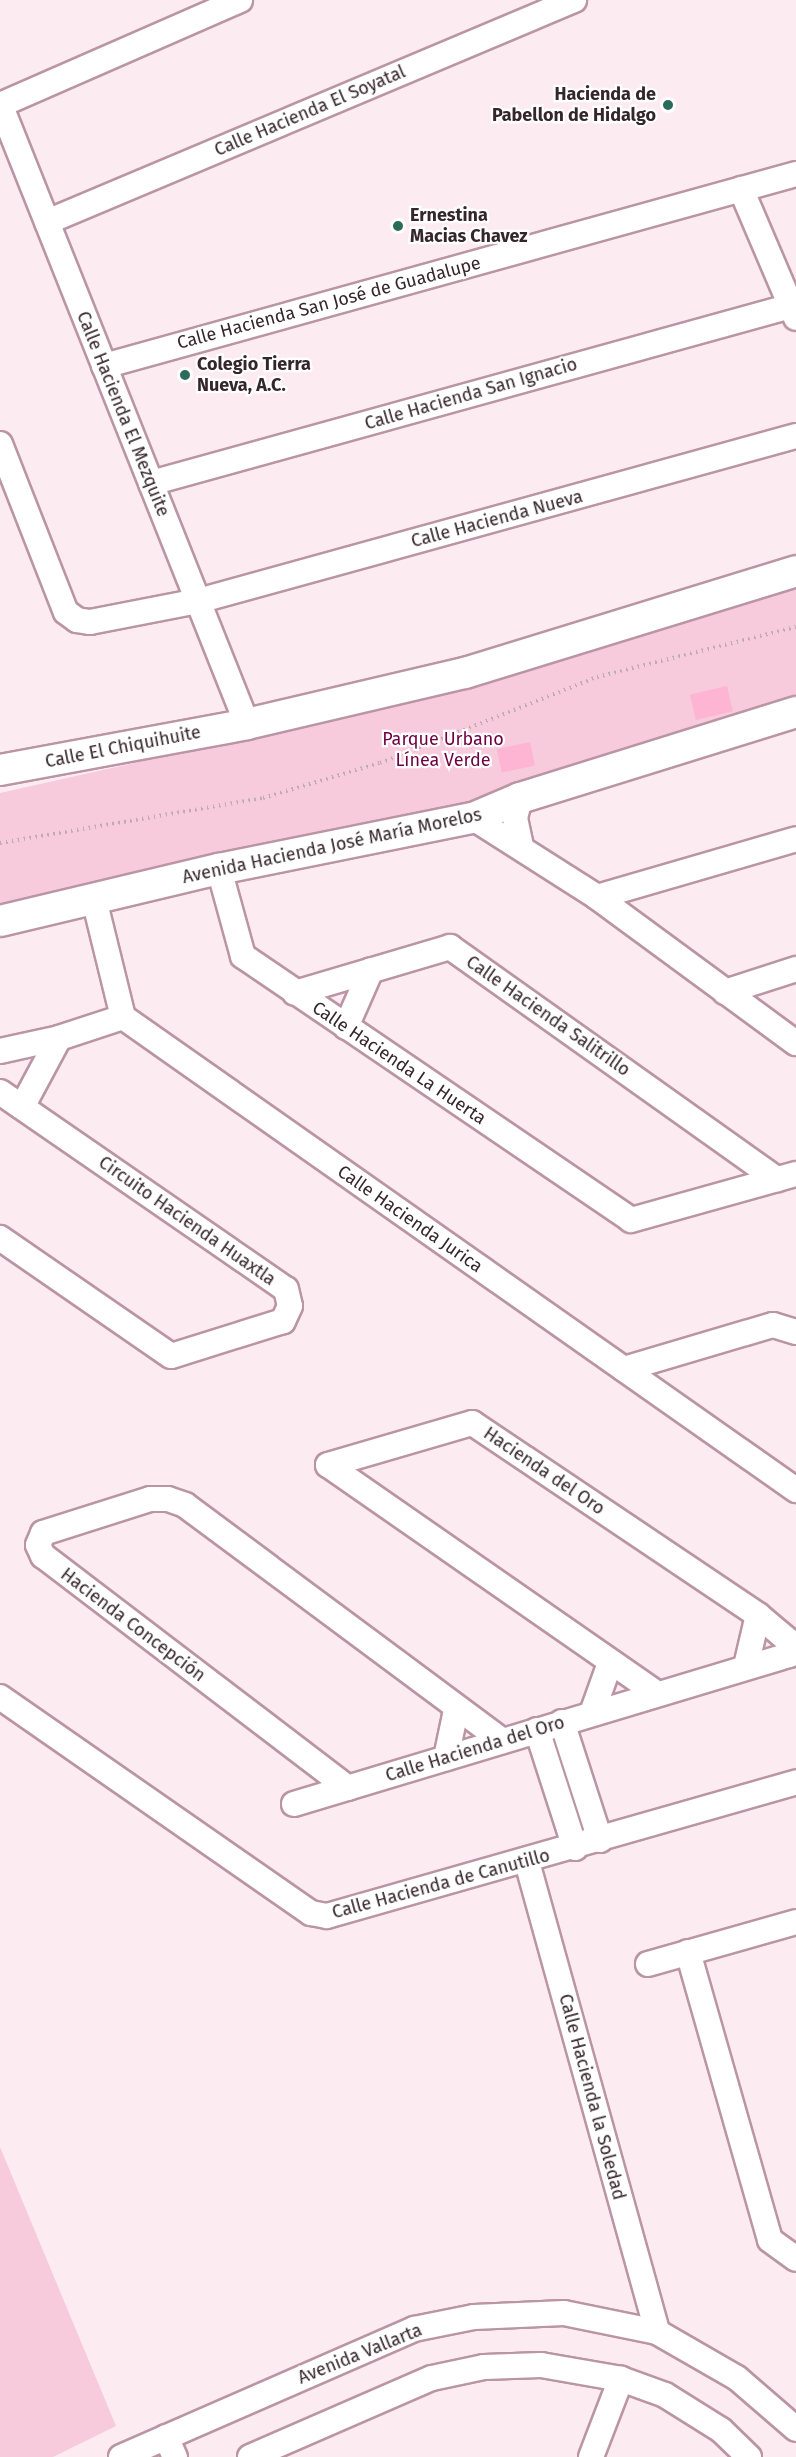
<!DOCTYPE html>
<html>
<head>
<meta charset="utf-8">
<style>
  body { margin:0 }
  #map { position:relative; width:796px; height:2457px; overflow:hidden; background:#fcecf2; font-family:"Fira Sans",sans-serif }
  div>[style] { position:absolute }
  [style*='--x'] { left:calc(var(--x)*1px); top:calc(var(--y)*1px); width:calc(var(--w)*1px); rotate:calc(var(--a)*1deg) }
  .green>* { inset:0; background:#f7cadc }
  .building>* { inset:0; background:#feb5d3; transform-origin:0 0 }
  .path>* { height:4px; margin-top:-2px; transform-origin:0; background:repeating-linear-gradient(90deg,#bdadb3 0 1.5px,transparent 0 6px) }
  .roads { filter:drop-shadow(2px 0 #ba95a3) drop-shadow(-2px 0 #ba95a3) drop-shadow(0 2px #ba95a3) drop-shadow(0 -2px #ba95a3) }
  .minor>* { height:24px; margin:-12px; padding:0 12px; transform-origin:12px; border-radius:12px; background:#fff }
  .major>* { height:30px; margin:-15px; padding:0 15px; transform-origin:15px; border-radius:15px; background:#fff }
  .dots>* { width:16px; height:16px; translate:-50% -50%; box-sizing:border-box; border:3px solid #fff; border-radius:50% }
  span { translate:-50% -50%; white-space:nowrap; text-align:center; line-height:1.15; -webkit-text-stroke:4.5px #fff; paint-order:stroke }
  .poi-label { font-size:18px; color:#35262c; font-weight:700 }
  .right { translate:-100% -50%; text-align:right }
  .left { translate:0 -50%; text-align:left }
  .street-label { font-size:18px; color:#35262c }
  .park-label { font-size:18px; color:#6e0041 }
</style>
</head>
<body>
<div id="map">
  <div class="green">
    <i style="clip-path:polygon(796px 586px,796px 703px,518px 783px,460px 804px,0 905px,0 793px,420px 699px)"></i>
    <i style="clip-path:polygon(0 2147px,116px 2426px,53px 2457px,0 2457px)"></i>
  </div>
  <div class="building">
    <i style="left:727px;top:686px;width:26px;height:38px;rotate:77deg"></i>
    <i style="left:530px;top:742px;width:24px;height:34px;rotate:78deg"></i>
  </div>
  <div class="path">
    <i style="--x:0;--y:843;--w:267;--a:-9.7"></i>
    <i style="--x:263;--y:798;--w:122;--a:-16.7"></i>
    <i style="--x:380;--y:763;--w:233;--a:-21.6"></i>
    <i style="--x:597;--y:677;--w:205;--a:-14.1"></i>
  </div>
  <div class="roads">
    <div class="minor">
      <i style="--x:0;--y:104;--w:667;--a:68.28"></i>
      <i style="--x:0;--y:105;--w:262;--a:-23.6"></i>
      <i style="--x:741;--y:189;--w:140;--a:66.9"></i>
      <i style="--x:47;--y:222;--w:572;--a:-22.84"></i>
      <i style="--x:104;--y:366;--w:718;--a:-15.51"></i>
      <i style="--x:0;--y:444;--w:180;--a:68.6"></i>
      <i style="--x:66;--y:612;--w:14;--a:36"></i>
      <i style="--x:77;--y:620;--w:13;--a:9"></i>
      <i style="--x:90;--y:622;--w:110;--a:-11"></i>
      <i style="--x:198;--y:601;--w:620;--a:-15.43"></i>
      <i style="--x:151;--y:483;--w:664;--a:-15.46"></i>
      <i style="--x:520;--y:798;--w:21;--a:104"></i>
      <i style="--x:515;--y:818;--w:30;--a:78"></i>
      <i style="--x:473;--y:818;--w:147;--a:32.5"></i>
      <i style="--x:597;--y:897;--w:247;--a:36.3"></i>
      <i style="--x:219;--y:869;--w:90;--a:74.6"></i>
      <i style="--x:243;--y:956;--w:469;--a:34.2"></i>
      <i style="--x:631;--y:1220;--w:171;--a:-15.6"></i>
      <i style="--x:597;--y:897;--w:207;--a:-16.2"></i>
      <i style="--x:94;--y:899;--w:122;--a:76.2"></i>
      <i style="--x:123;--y:1017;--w:823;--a:35.1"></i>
      <i style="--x:725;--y:992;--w:75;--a:-17.9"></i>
      <i style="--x:295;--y:993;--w:162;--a:-16.5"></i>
      <i style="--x:450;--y:947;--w:401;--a:35.4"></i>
      <i style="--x:346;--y:1027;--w:62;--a:-66.3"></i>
      <i style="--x:0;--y:1051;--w:60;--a:-12.4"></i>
      <i style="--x:59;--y:1038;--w:67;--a:-18.2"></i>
      <i style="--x:0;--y:1092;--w:347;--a:34.6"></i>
      <i style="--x:286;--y:1289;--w:17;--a:77"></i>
      <i style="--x:290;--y:1306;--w:17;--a:115"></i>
      <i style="--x:283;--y:1321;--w:117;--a:162.6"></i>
      <i style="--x:171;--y:1356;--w:208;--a:-145.4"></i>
      <i style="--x:22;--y:1107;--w:78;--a:-61.8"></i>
      <i style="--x:624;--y:1369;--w:155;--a:-16.5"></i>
      <i style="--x:773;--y:1325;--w:24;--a:17"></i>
      <i style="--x:328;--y:1465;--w:399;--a:34.8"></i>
      <i style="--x:746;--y:1666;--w:52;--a:-76.8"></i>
      <i style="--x:0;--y:1697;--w:379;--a:34.8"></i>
      <i style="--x:311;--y:1913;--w:16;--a:11"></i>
      <i style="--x:327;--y:1916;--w:488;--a:-15.9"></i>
      <i style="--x:592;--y:1713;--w:53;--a:-70.2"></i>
      <i style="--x:562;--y:1722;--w:124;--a:72.1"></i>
      <i style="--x:537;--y:1730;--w:124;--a:72.1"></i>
      <i style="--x:446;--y:1758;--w:49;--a:-78.2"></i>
      <i style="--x:348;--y:1788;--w:383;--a:-142.7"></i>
      <i style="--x:43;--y:1556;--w:12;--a:-114"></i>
      <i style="--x:38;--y:1545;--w:13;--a:-67"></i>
      <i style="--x:43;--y:1533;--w:112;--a:-17.6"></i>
      <i style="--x:150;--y:1499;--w:18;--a:0"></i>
      <i style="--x:168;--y:1499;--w:18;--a:19"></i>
      <i style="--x:185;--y:1505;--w:395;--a:36.6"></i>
      <i style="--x:294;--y:1804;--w:517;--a:-16.75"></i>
      <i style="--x:789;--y:1655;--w:8;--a:-50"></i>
      <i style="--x:794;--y:1649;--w:8;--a:-120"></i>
      <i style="--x:790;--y:1642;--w:42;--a:-139.8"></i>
      <i style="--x:758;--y:1615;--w:344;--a:-146.1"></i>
      <i style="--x:472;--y:1423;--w:150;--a:163.7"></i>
      <i style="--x:527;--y:1862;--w:488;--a:74.5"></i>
      <i style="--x:688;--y:1952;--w:299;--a:74.1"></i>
      <i style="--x:770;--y:2240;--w:32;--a:36"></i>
      <i style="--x:648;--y:1964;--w:154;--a:-15.8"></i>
      <i style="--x:166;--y:2437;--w:22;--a:66"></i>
      <i style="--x:121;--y:2457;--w:320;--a:-23.6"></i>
      <i style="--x:414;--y:2329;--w:61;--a:-11.3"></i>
      <i style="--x:474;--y:2317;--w:90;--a:-2.5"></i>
      <i style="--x:564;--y:2313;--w:95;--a:11.5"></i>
      <i style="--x:657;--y:2332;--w:92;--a:29.9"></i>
      <i style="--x:737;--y:2378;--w:78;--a:40.8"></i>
      <i style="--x:250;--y:2457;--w:198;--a:-23.5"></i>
      <i style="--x:432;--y:2378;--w:53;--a:-11.9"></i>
      <i style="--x:484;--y:2367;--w:57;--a:-2"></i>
      <i style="--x:541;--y:2365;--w:81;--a:9.9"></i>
      <i style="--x:621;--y:2379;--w:47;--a:20"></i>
      <i style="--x:665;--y:2395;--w:66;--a:32"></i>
      <i style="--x:721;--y:2430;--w:39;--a:44"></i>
      <i style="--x:591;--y:2457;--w:84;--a:-69"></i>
    </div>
    <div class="major">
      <i style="--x:0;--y:770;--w:251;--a:-10.5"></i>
      <i style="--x:247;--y:724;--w:224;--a:-13.2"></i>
      <i style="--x:465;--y:673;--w:346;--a:-17.1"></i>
      <i style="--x:0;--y:921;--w:225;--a:-13.4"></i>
      <i style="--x:219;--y:869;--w:259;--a:-11.4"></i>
      <i style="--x:473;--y:818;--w:51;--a:-23.1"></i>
      <i style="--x:520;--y:798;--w:289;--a:-17.3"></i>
    </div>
  </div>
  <div class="dots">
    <i style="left:668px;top:105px;background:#2a6b5a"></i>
    <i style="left:398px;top:226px;background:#2a6b5a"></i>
    <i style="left:185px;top:375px;background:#2a6b5a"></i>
  </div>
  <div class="poi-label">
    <span class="right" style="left:656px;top:105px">Hacienda de<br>Pabellon de Hidalgo</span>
    <span class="left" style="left:410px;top:226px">Ernestina<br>Macias Chavez</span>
    <span class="left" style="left:197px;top:375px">Colegio Tierra<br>Nueva, A.C.</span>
  </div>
  <div class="street-label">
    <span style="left:310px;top:111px;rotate:-23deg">Calle Hacienda El Soyatal</span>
    <span style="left:329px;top:303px;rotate:-15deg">Calle Hacienda San José de Guadalupe</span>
    <span style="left:471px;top:394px;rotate:-16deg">Calle Hacienda San Ignacio</span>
    <span style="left:123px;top:414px;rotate:68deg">Calle Hacienda El Mezquite</span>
    <span style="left:497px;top:519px;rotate:-15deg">Calle Hacienda Nueva</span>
    <span style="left:123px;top:747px;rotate:-11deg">Calle El Chiquihuite</span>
    <span style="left:332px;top:846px;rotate:-12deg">Avenida Hacienda José María Morelos</span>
    <span style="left:548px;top:1016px;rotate:35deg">Calle Hacienda Salitrillo</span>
    <span style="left:399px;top:1063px;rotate:34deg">Calle Hacienda La Huerta</span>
    <span style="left:410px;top:1219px;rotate:35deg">Calle Hacienda Jurica</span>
    <span style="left:187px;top:1221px;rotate:35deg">Circuito Hacienda Huaxtla</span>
    <span style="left:544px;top:1471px;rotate:34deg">Hacienda del Oro</span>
    <span style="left:133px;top:1625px;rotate:37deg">Hacienda Concepción</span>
    <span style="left:475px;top:1749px;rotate:-17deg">Calle Hacienda del Oro</span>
    <span style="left:441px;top:1884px;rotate:-15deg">Calle Hacienda de Canutillo</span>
    <span style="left:592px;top:2097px;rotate:75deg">Calle Hacienda la Soledad</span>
    <span style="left:360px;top:2354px;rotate:-22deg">Avenida Vallarta</span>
  </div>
  <div class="park-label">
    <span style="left:443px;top:750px">Parque Urbano<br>Línea Verde</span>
  </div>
</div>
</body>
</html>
